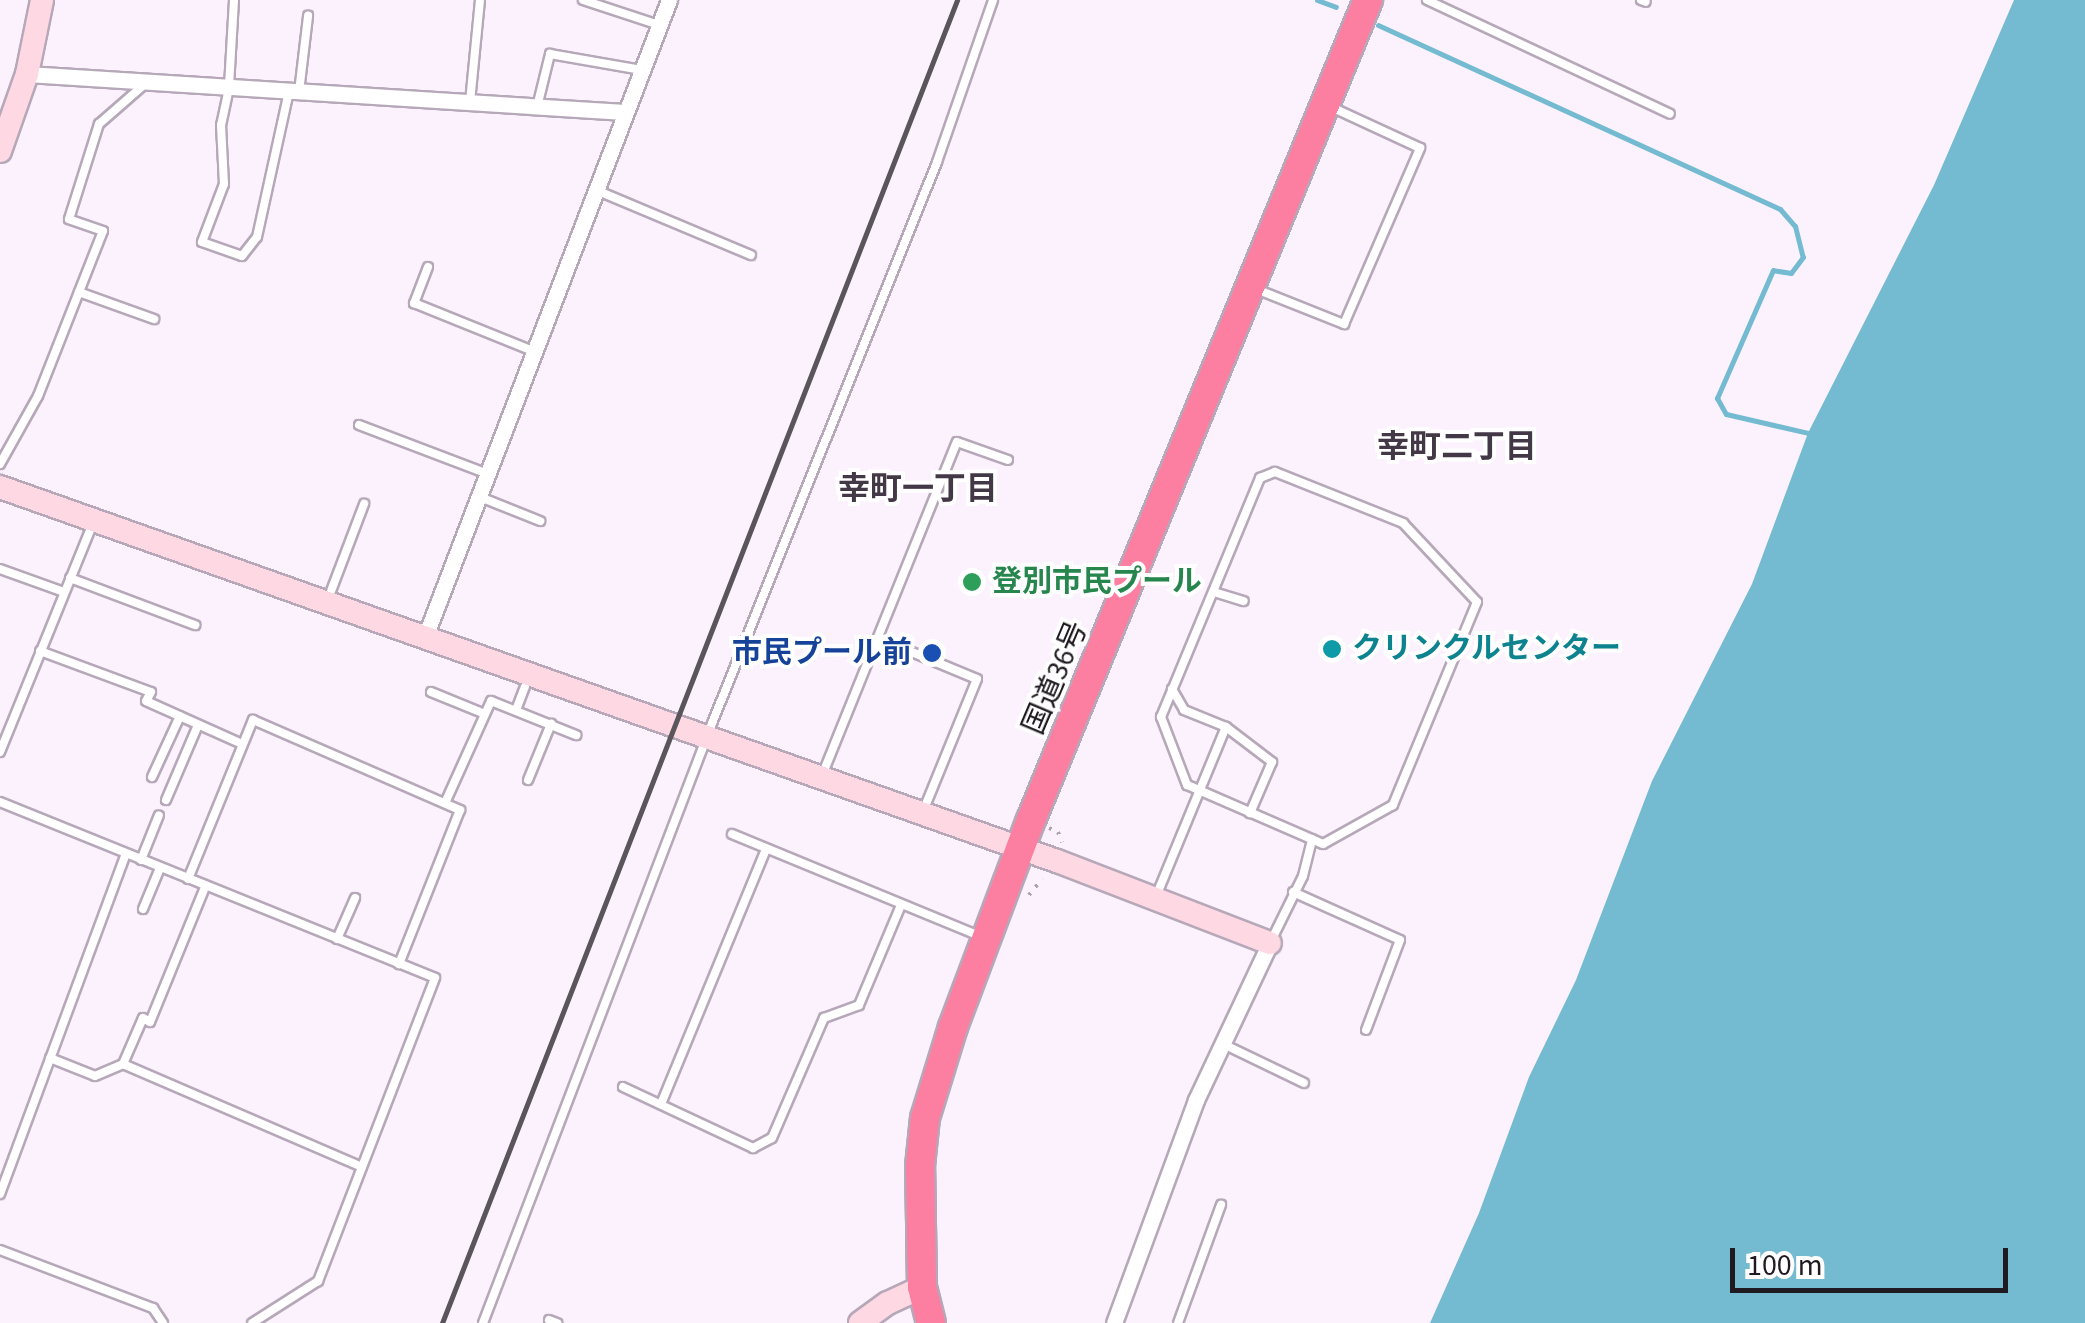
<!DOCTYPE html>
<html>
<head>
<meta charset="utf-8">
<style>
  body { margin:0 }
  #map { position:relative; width:2085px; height:1323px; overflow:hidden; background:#fbf2fd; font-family:"Source Sans 3","Noto Sans JP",sans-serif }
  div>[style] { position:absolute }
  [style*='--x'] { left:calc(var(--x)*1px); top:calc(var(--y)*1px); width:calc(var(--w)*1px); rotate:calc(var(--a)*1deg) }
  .water>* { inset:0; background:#74bad1 }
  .stream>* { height:5px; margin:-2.5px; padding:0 2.5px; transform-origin:2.5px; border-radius:2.5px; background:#74bad1 }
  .path>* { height:4px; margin-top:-2px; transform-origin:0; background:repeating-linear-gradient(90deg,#aaa3ac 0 2.5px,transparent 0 10.5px) }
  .roads { filter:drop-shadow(2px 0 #b6a8b9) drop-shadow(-2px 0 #b6a8b9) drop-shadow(0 2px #b6a8b9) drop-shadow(0 -2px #b6a8b9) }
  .lane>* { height:8px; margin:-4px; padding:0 4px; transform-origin:4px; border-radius:4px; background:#fff }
  .street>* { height:15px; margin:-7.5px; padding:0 7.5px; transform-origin:7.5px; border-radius:7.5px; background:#fff }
  .secondary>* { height:22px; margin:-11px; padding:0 11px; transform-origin:11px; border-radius:11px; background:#fed8e2 }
  .highway>* { height:28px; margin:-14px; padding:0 14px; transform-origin:14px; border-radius:14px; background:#fc7ea0 }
  .rail>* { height:5px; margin:-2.5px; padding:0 2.5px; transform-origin:2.5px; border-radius:2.5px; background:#5a545b }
  .dots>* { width:28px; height:28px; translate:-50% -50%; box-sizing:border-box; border:5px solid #fff; border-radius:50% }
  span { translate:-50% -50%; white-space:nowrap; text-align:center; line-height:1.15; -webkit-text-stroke:8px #fff; paint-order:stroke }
  .leisure-label { font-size:30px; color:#27864d; font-weight:700 }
  .left { translate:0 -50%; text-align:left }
  .culture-label { font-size:30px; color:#0d838f; font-weight:700 }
  .transit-label { font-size:30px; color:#164399; font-weight:700 }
  .right { translate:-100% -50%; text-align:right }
  .street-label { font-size:30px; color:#1f1a20 }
  .neighbourhood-label { font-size:32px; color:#433846; font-weight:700 }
  .scale { position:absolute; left:1730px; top:1248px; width:278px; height:45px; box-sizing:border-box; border:5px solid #1f1a20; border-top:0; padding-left:12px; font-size:30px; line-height:35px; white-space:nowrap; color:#1f1a20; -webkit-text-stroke:8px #fff; paint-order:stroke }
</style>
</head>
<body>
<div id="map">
  <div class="water">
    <i style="clip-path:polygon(2014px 0,2085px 0,2085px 1323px,1430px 1323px,1479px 1213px,1529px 1077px,1576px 980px,1652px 781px,1752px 584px,1808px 433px,1934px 185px)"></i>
  </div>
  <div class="stream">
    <i style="--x:1317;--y:0;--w:20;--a:20"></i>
    <i style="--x:1378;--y:25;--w:442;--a:24.6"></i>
    <i style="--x:1780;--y:209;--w:23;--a:49"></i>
    <i style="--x:1795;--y:226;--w:32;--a:76"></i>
    <i style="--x:1803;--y:257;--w:20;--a:127"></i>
    <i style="--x:1791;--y:273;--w:18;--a:-171"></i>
    <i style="--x:1773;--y:270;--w:140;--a:113.6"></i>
    <i style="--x:1717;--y:398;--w:18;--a:61"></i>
    <i style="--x:1726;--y:414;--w:84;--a:13"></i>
  </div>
  <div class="path">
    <i style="--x:1049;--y:828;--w:10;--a:24"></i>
    <i style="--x:1058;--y:832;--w:11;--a:68"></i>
    <i style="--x:1029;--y:895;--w:21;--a:-51"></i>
  </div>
  <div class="roads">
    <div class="lane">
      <i style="--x:234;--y:0;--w:88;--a:93.3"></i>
      <i style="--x:229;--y:88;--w:38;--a:102"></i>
      <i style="--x:221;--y:125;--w:59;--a:87.1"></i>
      <i style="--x:224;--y:184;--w:62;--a:110.8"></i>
      <i style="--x:202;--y:242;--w:42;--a:19.3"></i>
      <i style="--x:242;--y:256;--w:24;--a:-52"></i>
      <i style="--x:257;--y:237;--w:148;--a:-77.6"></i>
      <i style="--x:583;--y:0;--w:80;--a:18.2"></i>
      <i style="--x:1427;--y:0;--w:268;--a:25.1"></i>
      <i style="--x:1641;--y:0;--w:5;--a:22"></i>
      <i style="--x:299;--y:92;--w:77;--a:-83.2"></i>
      <i style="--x:470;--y:102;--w:102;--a:-84.4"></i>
      <i style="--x:537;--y:107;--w:55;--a:-76.2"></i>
      <i style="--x:550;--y:54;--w:93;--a:9.9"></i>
      <i style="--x:596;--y:190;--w:168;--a:22.8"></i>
      <i style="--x:428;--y:267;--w:39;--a:111"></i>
      <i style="--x:414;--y:303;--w:131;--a:22"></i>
      <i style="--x:1256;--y:289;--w:95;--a:21.7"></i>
      <i style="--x:1344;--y:324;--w:192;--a:-66.6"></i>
      <i style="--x:1420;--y:148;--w:100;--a:-155.2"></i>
      <i style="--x:79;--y:292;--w:80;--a:19.8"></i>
      <i style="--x:359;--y:425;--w:138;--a:20.8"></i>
      <i style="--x:0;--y:464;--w:78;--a:-60.8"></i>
      <i style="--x:38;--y:396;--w:177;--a:-68.5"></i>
      <i style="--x:103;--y:231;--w:36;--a:-161"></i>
      <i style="--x:69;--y:219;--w:100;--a:-72.5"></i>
      <i style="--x:99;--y:124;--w:62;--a:-41.1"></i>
      <i style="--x:1275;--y:472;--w:138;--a:21.7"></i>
      <i style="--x:1403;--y:523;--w:108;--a:46.9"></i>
      <i style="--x:1477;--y:602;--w:220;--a:112.5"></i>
      <i style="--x:1393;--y:805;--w:80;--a:150.9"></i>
      <i style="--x:1323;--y:844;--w:148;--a:-156.5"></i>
      <i style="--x:1187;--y:785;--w:73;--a:-110.9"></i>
      <i style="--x:1161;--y:717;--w:259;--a:-67.5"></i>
      <i style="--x:1260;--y:478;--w:16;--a:-22"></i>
      <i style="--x:480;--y:497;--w:65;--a:21.8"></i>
      <i style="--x:0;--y:569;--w:68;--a:19.8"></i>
      <i style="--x:70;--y:578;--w:134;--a:20.6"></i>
      <i style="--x:1214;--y:592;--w:31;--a:17"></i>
      <i style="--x:328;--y:599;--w:102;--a:-69.2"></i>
      <i style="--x:878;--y:638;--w:107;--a:22.5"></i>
      <i style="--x:977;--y:679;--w:143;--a:112.2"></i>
      <i style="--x:40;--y:651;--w:118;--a:20.3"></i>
      <i style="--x:151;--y:692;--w:10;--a:119"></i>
      <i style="--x:146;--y:701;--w:105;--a:24.1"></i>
      <i style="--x:1172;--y:689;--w:24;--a:60"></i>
      <i style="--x:1184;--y:710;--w:45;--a:22"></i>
      <i style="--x:1226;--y:727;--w:58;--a:37.3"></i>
      <i style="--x:1272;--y:762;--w:56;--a:113.3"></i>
      <i style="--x:431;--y:692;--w:58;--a:22.2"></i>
      <i style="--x:516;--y:710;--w:25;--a:-69"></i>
      <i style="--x:0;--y:752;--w:245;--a:-67.9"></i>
      <i style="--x:823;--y:773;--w:357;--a:-68"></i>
      <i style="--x:957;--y:442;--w:54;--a:19.4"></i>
      <i style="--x:152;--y:777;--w:67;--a:-65.3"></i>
      <i style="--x:528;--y:780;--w:61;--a:-67.7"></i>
      <i style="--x:166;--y:800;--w:82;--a:-66.9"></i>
      <i style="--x:0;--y:802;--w:469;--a:22"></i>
      <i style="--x:435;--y:978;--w:325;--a:111.1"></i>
      <i style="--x:318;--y:1281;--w:78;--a:147.5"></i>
      <i style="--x:445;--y:803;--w:112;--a:-65.7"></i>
      <i style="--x:491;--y:701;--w:92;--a:21.8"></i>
      <i style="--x:732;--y:834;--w:270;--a:22.4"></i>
      <i style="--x:141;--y:860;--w:48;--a:-68.2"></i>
      <i style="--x:188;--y:879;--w:172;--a:-67.8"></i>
      <i style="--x:253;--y:720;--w:226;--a:23.5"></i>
      <i style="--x:460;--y:810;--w:166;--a:111.6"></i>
      <i style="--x:1293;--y:892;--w:117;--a:24.2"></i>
      <i style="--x:1400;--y:940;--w:96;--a:110.7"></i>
      <i style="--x:1157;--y:894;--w:181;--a:-67.6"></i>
      <i style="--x:143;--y:909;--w:44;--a:-67.5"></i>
      <i style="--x:337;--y:939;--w:45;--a:-66.3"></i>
      <i style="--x:1271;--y:941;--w:72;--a:-63.8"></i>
      <i style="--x:1303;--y:876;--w:38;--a:-76"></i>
      <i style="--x:1221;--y:1043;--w:92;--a:25.7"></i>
      <i style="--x:50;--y:1058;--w:48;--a:21.8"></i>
      <i style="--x:95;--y:1076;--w:30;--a:-23"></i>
      <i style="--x:123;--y:1064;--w:260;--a:23.3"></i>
      <i style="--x:123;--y:1064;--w:50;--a:-66.5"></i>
      <i style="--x:143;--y:1018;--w:8;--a:30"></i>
      <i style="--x:150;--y:1022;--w:146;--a:-67.8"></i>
      <i style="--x:623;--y:1087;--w:144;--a:25.1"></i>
      <i style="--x:753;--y:1148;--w:21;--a:-28"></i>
      <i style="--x:772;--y:1138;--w:131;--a:-66.6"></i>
      <i style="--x:824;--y:1018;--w:37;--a:-20"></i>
      <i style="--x:859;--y:1005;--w:108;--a:-67.2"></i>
      <i style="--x:661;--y:1104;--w:276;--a:-67.6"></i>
      <i style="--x:0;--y:1194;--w:363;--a:-69.7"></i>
      <i style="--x:0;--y:1250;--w:164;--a:20.8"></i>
      <i style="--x:153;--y:1308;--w:18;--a:56"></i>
      <i style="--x:549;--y:1320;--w:9;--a:21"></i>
      <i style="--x:483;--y:1323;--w:644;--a:-69.09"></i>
      <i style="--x:713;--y:721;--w:602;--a:-68.16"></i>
      <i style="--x:937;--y:162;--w:171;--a:-70.9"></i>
      <i style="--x:1178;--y:1323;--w:126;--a:-70"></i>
    </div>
    <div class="street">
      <i style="--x:27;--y:74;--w:599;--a:3.64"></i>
      <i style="--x:425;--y:637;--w:682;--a:-69.04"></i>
      <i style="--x:1114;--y:1323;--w:238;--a:-69.8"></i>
      <i style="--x:1196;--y:1100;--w:174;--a:-64.8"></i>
    </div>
    <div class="secondary">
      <i style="--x:0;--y:151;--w:82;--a:-70.7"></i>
      <i style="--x:27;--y:74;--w:76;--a:-78.5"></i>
      <i style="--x:0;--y:487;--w:1121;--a:19.49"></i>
      <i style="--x:1057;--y:861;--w:228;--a:21.1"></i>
      <i style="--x:860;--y:1323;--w:34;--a:-36"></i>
      <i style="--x:888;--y:1303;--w:38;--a:-25"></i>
    </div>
    <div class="highway">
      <i style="--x:931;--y:1323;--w:37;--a:-104"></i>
      <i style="--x:922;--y:1287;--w:121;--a:-90.9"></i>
      <i style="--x:920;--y:1166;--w:48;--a:-84.1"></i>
      <i style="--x:925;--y:1118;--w:95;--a:-72.9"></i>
      <i style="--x:953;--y:1027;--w:221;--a:-69.4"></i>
      <i style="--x:1031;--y:820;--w:887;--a:-67.66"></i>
    </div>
  </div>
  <div class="rail">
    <i style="--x:442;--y:1323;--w:1420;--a:-68.73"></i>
  </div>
  <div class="dots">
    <i style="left:972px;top:582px;background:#2e9e5b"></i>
    <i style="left:1332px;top:649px;background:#0f9aa8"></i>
    <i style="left:932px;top:653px;background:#1a4fb4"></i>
  </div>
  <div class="leisure-label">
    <span class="left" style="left:992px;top:582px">登別市民プール</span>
  </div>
  <div class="culture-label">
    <span class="left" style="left:1352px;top:649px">クリンクルセンター</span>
  </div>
  <div class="transit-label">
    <span class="right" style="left:912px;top:653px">市民プール前</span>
  </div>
  <div class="street-label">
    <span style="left:1056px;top:678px;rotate:-67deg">国道36号</span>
  </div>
  <div class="neighbourhood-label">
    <span style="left:1457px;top:447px">幸町二丁目</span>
    <span style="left:918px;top:489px">幸町一丁目</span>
  </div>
  <div class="scale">100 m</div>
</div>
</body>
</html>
